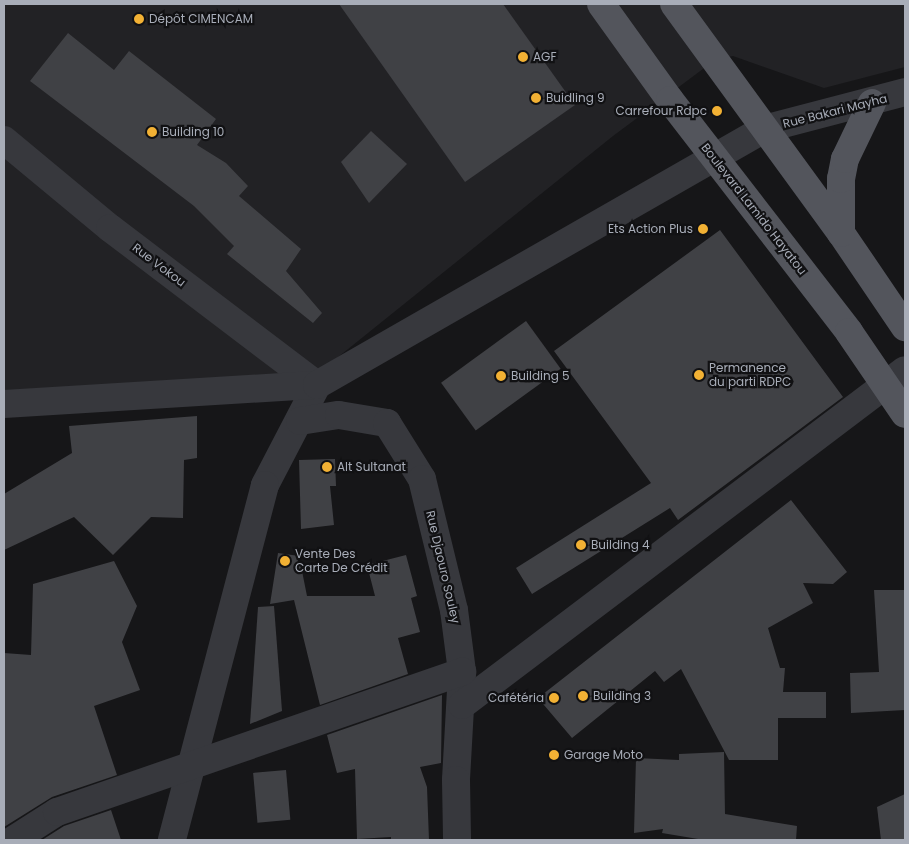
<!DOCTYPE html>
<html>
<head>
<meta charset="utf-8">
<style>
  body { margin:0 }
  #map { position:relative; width:909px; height:844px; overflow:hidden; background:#161618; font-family:Poppins,sans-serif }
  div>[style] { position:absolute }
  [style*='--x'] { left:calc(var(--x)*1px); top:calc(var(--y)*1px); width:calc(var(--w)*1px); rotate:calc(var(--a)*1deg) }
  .built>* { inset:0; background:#222225 }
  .building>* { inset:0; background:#404145; transform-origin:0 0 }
  .minor>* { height:28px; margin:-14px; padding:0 14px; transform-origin:14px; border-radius:14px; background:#37383d }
  .major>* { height:28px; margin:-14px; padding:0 14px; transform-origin:14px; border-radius:14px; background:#53555c }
  .dots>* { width:14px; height:14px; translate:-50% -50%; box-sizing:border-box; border:2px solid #111113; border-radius:50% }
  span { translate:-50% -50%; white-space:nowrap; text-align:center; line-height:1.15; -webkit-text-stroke:4.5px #111113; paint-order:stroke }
  .poi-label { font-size:12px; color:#a8adb8 }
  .left { translate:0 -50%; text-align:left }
  .right { translate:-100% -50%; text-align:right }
  .street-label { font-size:12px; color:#a8adb8 }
  .frame { position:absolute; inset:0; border:5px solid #a8adb8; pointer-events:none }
</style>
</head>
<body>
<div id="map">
  <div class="built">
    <i style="clip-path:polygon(4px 4px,905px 4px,905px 67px,824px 88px,733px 56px,715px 60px,613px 136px,317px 374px,4px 402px)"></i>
  </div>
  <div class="building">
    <i style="clip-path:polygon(339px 4px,503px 4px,575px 105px,465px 182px)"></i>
    <i style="clip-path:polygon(68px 33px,114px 70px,129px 51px,216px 119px,197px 145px,226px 163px,248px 186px,239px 196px,301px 249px,286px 271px,322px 313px,313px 323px,227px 254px,234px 246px,194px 206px,30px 81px)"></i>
    <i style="clip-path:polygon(371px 131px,407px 164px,369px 203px,341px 162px)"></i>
    <i style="clip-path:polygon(720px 230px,843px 397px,678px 520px,670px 508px,532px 594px,516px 568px,651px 483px,554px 351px)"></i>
    <i style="left:526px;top:321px;width:59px;height:105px;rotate:54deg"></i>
    <i style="clip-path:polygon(197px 416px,197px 458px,184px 460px,183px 518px,151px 517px,113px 555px,74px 517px,4px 550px,4px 494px,72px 453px,69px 426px)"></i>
    <i style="clip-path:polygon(335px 459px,336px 486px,330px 486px,334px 525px,301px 529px,299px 460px)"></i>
    <i style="clip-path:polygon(791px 500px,847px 572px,833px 584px,803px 583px,813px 603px,768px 628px,780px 668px,785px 668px,783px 692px,826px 692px,826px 718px,778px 718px,778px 760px,729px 760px,681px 669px,664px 682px,655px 671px,572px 738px,538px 698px)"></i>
    <i style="clip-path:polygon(278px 553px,299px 556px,307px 596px,375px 596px,367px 565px,406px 555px,417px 596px,411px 598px,420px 632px,398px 638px,408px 674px,320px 705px,294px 600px,270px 604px)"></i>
    <i style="clip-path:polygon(114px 561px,137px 606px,122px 642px,140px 690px,94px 706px,117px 775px,52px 797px,4px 827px,4px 653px,31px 655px,33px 584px)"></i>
    <i style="clip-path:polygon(874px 590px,905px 590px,905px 710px,851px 713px,850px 673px,879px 672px)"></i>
    <i style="clip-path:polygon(274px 606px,282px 711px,250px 724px,258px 607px)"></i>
    <i style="clip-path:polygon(442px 695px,441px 763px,420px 767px,427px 787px,429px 840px,391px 840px,391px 837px,357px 839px,355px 769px,337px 773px,327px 735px)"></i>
    <i style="clip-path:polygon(724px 752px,725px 814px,797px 826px,796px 840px,704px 840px,662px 833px,663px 829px,634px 833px,636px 758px,679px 760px,679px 754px)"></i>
    <i style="left:286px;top:770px;width:50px;height:33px;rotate:85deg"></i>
    <i style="clip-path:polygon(905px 794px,905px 840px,881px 840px,877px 807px)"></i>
    <i style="clip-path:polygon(111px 810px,121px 840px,42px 840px,64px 826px)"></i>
  </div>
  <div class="minor">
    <i style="--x:4;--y:140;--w:138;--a:39.7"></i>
    <i style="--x:110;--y:228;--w:260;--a:37.2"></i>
    <i style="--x:317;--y:385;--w:113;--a:117.5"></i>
    <i style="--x:265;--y:485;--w:367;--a:104.7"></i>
    <i style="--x:4;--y:404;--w:314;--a:-3.5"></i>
    <i style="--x:317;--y:385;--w:515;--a:-29.8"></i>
    <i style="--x:764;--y:129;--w:146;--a:-14.7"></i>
    <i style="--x:300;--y:421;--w:39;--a:-9"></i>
    <i style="--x:339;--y:415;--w:49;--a:9.5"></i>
    <i style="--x:387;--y:423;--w:66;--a:58"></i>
    <i style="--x:422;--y:479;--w:135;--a:76.3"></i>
    <i style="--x:454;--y:610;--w:63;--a:82.6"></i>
    <i style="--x:462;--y:672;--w:108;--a:93.2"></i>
    <i style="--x:456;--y:780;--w:60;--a:89"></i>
    <i style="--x:462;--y:705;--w:555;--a:-37.1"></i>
    <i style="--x:13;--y:840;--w:52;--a:-32.5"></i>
    <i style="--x:57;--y:812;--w:429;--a:-19.1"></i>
  </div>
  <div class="major">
    <i style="--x:601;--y:4;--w:118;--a:54.3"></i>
    <i style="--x:670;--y:100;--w:293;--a:52.3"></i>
    <i style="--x:849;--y:332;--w:99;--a:55.7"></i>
    <i style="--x:674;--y:4;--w:283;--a:53.9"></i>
    <i style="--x:841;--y:233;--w:114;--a:55.8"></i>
    <i style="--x:841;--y:233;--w:54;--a:-90"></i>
    <i style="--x:841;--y:179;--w:20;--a:-79"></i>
    <i style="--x:845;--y:159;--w:62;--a:-64.3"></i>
  </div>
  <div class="dots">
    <i style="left:139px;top:19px;background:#f2b134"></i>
    <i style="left:523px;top:57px;background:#f2b134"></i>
    <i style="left:536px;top:98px;background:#f2b134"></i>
    <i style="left:717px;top:111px;background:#f2b134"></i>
    <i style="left:152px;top:132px;background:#f2b134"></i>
    <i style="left:703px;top:229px;background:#f2b134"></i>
    <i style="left:699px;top:375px;background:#f2b134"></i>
    <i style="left:501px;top:376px;background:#f2b134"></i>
    <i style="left:327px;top:467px;background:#f2b134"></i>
    <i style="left:581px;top:545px;background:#f2b134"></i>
    <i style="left:285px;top:561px;background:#f2b134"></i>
    <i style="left:583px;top:696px;background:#f2b134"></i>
    <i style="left:554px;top:698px;background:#f2b134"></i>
    <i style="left:554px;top:755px;background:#f2b134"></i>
  </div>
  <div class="poi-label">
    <span class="left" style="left:149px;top:19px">Dépôt CIMENCAM</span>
    <span class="left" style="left:533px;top:57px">AGF</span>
    <span class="left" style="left:546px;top:98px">Buidling 9</span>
    <span class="right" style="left:707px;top:111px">Carrefour Rdpc</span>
    <span class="left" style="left:162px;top:132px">Building 10</span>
    <span class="right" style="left:693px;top:229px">Ets Action Plus</span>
    <span class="left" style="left:709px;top:375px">Permanence<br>du parti RDPC</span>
    <span class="left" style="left:511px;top:376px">Building 5</span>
    <span class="left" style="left:337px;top:467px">Alt Sultanat</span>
    <span class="left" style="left:591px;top:545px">Building 4</span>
    <span class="left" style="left:295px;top:561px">Vente Des<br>Carte De Crédit</span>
    <span class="left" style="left:593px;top:696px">Building 3</span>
    <span class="right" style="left:544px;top:698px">Cafétéria</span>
    <span class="left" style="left:564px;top:755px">Garage Moto</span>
  </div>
  <div class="street-label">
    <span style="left:835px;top:111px;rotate:-14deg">Rue Bakari Mayha</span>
    <span style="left:754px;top:209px;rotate:52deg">Boulevard Lamido Hayatou</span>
    <span style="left:159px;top:265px;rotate:37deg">Rue Vokou</span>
    <span style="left:443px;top:567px;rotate:77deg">Rue Djaouro Souley</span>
  </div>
  <div class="frame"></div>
</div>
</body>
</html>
